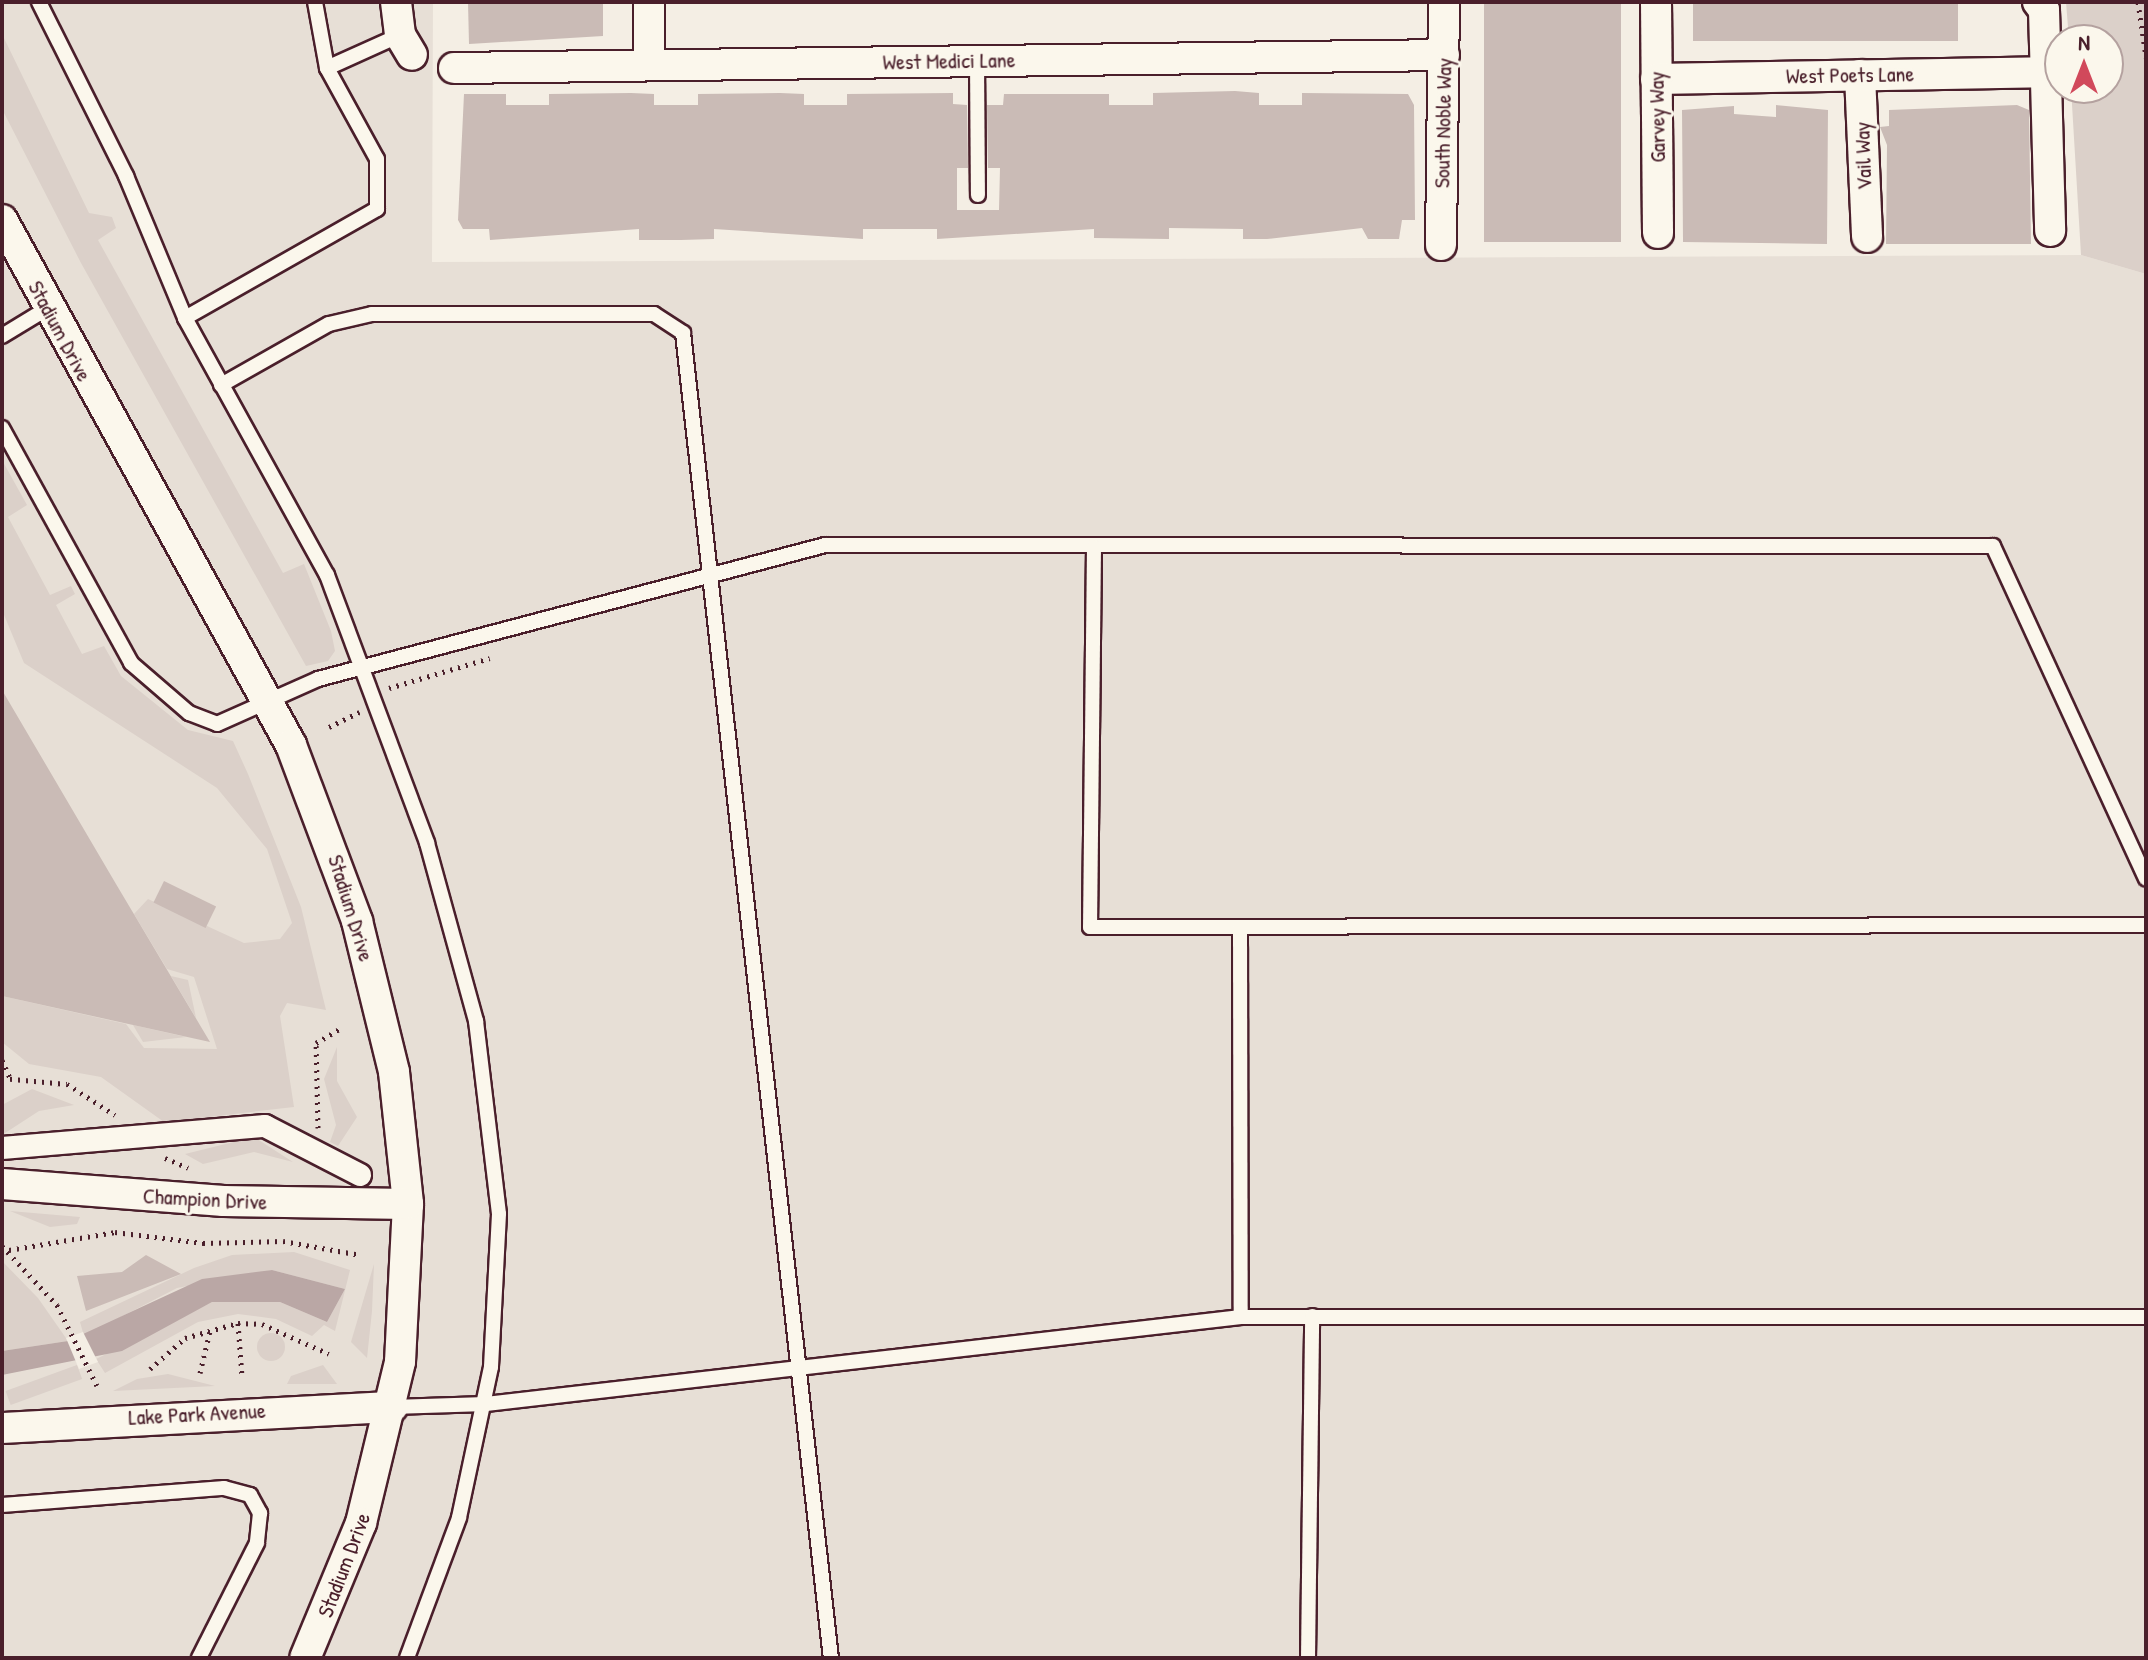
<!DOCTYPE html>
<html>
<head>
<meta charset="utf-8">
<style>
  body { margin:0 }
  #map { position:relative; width:2148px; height:1660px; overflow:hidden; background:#f4eee4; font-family:"Patrick Hand",sans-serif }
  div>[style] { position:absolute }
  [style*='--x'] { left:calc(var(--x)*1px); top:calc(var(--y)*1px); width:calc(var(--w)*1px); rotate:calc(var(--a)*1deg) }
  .built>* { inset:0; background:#e7dfd6 }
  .green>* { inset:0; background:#dbd0c9; transform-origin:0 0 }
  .round { border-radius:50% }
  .water>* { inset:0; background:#baa7a5 }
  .pier>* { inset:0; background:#f4eee4 }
  .building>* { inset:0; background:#cabbb6; transform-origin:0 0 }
  .path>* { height:5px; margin-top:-2.5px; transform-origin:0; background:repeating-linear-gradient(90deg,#4a1f2b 0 2px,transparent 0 8px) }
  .roads { filter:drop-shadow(2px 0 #4a1f2b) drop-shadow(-2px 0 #4a1f2b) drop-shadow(0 2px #4a1f2b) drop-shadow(0 -2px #4a1f2b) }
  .service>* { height:14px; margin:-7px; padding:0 7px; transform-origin:7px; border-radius:7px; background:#fbf7ec }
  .pedestrian>* { height:22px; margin:-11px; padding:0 11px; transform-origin:11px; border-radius:11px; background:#fbf7ec }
  .minor>* { height:30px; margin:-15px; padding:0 15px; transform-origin:15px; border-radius:15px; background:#fbf7ec }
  span { translate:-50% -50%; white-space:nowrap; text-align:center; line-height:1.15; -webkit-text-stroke:6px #fbf7ec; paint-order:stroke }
  .street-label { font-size:22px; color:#4a1f2b }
  .frame { position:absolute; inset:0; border:4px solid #4a1f2b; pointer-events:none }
  .north { position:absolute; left:2044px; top:24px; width:80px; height:80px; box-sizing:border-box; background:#fbf7ec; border:2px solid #b4a19f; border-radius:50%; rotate:0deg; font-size:22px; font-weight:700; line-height:32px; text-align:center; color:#4a1f2b }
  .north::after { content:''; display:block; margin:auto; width:28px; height:36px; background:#d1495b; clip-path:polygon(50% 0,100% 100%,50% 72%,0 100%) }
</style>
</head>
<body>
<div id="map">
  <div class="built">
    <i style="clip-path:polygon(2px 2px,433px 2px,432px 262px,2081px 255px,2146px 274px,2146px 1658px,2px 1658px)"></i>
  </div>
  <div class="green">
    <i style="clip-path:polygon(2066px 2px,2146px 2px,2146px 274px,2081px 255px,2071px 88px,2108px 88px,2108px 40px,2069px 40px)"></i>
    <i style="clip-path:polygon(2px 34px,89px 213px,112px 217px,116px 228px,98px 240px,283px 573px,304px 564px,331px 631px,335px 651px,328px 661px,306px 666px,81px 263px,2px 109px)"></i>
    <i style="clip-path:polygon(2px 460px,27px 505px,8px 517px,50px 595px,71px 586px,75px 594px,56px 605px,82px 654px,104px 646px,121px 676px,188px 730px,233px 741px,248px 774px,301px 907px,326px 1010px,287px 1003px,280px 1016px,294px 1107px,164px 1122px,101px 1077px,29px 1064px,2px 1042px,2px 996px,126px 1024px,144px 1048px,217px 1049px,194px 977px,167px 969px,134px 914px,148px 899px,244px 943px,280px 939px,292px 923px,267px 849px,217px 788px,24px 663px,2px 610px)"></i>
    <i style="clip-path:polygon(171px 976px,188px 980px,196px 1018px)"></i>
    <i style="clip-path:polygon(133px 1025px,186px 1037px,143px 1042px)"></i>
    <i style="clip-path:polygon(337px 1047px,337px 1081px,357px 1117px,338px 1146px,330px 1142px,336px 1125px,324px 1079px)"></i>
    <i style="clip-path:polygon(32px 1089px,74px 1105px,39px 1111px,2px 1135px,2px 1105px)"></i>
    <i style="clip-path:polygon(254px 1137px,293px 1162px,254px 1152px,203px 1164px,185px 1154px)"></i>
    <i style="clip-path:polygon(10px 1211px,80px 1217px,77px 1224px,50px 1227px)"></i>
    <i style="clip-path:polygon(294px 1252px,350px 1270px,335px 1331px,324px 1325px,312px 1336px,276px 1319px,238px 1314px,198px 1322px,105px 1373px,96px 1359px,212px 1302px,280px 1302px,327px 1322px,345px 1289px,272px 1270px,177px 1288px,84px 1336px,80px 1322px,194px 1268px,232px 1255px)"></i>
    <i style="clip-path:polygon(2px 1261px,38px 1298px,68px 1341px,2px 1351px)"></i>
    <i style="clip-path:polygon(374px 1264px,372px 1311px,367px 1358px,351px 1342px)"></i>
    <i class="round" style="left:257px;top:1333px;width:28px;height:28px"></i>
    <i style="left:77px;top:1365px;width:15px;height:76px;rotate:70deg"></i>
    <i style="clip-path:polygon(323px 1365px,337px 1384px,287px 1384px,291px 1376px)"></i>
    <i style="clip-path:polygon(168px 1374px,215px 1386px,113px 1391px,137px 1379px)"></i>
  </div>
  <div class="water">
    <i style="clip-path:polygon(272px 1270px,345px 1289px,327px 1322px,280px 1302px,212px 1302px,122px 1351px,2px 1375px,2px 1351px,68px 1341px,202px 1279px)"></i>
  </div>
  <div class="pier">
    <i style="clip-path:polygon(83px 1332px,98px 1362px,79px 1369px,66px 1338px)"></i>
  </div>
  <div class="building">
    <i style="clip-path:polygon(468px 2px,603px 2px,603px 36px,469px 44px)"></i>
    <i style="left:1484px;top:2px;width:137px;height:240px"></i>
    <i style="left:1693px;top:2px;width:265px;height:39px"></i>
    <i style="clip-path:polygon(1235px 91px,1259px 93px,1259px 105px,1302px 105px,1302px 93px,1408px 94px,1414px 105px,1415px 220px,1402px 220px,1399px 239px,1368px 239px,1362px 228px,1267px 239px,1243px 239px,1243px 229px,1169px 228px,1169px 239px,1094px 238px,1094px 229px,937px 239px,937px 229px,863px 229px,863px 239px,714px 229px,714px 239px,681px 240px,639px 240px,639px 229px,490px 240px,489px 229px,463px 229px,458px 220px,464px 94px,506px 94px,506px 105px,549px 105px,549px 94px,631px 93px,654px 94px,654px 105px,698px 105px,698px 94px,780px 93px,804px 94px,804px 105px,847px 105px,847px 94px,953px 93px,953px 104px,967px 105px,968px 168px,957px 168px,957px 210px,999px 210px,1000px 168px,988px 168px,987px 105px,1003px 105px,1004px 94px,1109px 94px,1109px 105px,1153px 105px,1153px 93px)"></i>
    <i style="clip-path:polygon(1776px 105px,1828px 110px,1827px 244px,1683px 242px,1682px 110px,1734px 106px,1734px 114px,1776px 117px)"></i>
    <i style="clip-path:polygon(2017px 105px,2029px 110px,2031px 244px,1886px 244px,1887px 145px,1880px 127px,1889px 126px,1889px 110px)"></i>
    <i style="clip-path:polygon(2px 690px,116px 884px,210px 1042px,2px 996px)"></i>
    <i style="left:164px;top:881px;width:58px;height:24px;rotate:26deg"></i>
    <i style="clip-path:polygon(146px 1255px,181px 1274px,86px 1311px,77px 1276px,122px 1272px)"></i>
  </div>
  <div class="path">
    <i style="--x:2138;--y:2;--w:56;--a:81.7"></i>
    <i style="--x:389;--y:688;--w:105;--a:-16.5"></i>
    <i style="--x:329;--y:727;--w:34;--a:-26"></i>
    <i style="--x:2;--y:1060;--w:20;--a:66"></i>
    <i style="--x:2;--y:1078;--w:65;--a:5.3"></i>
    <i style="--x:67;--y:1084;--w:57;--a:32.9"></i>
    <i style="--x:318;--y:1128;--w:85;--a:-91.3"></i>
    <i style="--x:316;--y:1043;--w:27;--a:-31"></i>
    <i style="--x:165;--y:1158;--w:25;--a:23"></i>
    <i style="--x:2;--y:1246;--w:81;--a:47"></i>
    <i style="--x:57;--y:1305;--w:90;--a:63.7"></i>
    <i style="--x:9;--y:1250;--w:108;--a:-9.6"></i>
    <i style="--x:115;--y:1232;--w:89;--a:7.1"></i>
    <i style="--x:203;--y:1243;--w:80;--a:-1.4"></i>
    <i style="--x:283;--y:1241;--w:79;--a:10.2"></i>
    <i style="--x:238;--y:1323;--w:53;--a:85.7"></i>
    <i style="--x:150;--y:1369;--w:47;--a:-41.5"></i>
    <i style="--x:185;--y:1338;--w:55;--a:-15.8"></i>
    <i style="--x:238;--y:1323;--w:24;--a:2"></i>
    <i style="--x:262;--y:1324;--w:73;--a:24.1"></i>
    <i style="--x:200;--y:1373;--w:47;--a:-76.6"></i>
  </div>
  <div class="roads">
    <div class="service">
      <i style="--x:39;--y:2;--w:195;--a:63.4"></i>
      <i style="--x:126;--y:176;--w:154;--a:67.4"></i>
      <i style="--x:185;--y:318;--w:294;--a:61.1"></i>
      <i style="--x:327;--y:575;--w:286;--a:69.5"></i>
      <i style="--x:427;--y:843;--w:185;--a:74.6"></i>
      <i style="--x:476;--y:1021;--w:194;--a:83.2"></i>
      <i style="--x:499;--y:1214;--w:153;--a:93"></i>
      <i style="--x:491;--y:1367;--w:154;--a:102"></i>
      <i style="--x:459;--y:1518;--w:149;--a:110.4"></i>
      <i style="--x:977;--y:61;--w:134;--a:89.6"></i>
      <i style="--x:327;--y:68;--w:80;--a:-24.3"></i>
      <i style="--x:185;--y:318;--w:221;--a:-29.6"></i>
      <i style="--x:377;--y:209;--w:50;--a:-90"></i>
      <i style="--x:377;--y:159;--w:104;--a:-118.8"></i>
      <i style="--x:327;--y:68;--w:67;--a:-100.3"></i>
      <i style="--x:2;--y:336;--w:54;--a:-31.3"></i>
      <i style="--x:221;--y:385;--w:124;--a:-29.5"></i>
      <i style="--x:329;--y:324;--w:44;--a:-13.1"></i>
      <i style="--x:372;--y:314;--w:282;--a:0"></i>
      <i style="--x:654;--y:314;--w:35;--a:33"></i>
      <i style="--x:683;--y:333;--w:1333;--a:83.63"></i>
      <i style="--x:2;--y:428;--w:268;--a:61.2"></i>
      <i style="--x:131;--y:663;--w:77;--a:40.8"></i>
      <i style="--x:189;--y:713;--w:30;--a:21"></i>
      <i style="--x:217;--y:724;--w:111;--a:-24"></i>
      <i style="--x:318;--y:679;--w:524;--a:-14.8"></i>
      <i style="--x:825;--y:545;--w:1168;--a:0.05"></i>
      <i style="--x:1993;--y:546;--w:366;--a:65.3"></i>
      <i style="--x:1094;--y:547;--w:380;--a:90.6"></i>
      <i style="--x:1090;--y:927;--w:1056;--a:-0.11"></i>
      <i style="--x:1240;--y:927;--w:390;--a:89.9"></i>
      <i style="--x:392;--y:1407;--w:94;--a:-1.8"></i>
      <i style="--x:486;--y:1404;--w:760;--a:-6.57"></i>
      <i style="--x:1241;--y:1317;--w:905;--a:0"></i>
      <i style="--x:2;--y:1505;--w:223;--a:-4.4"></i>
      <i style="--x:224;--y:1488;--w:27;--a:15"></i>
      <i style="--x:250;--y:1495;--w:21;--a:61"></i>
      <i style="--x:260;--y:1513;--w:30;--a:96"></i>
      <i style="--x:257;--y:1543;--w:129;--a:116.8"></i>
      <i style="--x:1308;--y:1658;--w:342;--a:-89.3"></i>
    </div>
    <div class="pedestrian">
      <i style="--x:2;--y:1148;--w:264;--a:-4.8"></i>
      <i style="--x:265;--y:1126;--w:107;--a:27.3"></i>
    </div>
    <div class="minor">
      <i style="--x:396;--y:2;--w:33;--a:83"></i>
      <i style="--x:400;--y:35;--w:23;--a:59"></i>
      <i style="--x:649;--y:2;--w:63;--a:90"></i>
      <i style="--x:1656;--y:2;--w:231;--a:89.5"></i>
      <i style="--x:2038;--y:2;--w:10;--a:53"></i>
      <i style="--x:2044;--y:10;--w:221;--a:88.4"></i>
      <i style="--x:454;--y:68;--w:990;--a:-0.75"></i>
      <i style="--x:1860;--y:75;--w:162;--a:87.5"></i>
      <i style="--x:1656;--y:79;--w:387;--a:-1"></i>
      <i style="--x:2;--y:220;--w:599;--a:61.17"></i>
      <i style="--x:291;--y:745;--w:188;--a:69.4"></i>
      <i style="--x:357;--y:921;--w:155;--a:76.2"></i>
      <i style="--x:394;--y:1072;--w:133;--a:83.9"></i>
      <i style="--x:408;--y:1204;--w:158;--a:92.9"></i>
      <i style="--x:400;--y:1362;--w:166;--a:103.6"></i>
      <i style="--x:361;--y:1523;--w:146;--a:112.5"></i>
      <i style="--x:1441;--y:245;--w:243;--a:-89.3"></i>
      <i style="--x:2;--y:1184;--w:222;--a:4.4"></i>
      <i style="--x:223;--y:1201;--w:185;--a:0.9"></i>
      <i style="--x:2;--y:1428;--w:391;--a:-3.1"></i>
    </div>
  </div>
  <div class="street-label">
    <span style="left:949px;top:61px;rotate:-1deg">West Medici Lane</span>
    <span style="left:1850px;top:75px;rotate:-1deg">West Poets Lane</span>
    <span style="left:1657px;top:117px;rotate:-91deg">Garvey Way</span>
    <span style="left:1443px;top:123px;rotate:-89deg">South Noble Way</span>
    <span style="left:1863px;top:156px;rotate:-92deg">Vail Way</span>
    <span style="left:60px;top:331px;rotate:62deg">Stadium Drive</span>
    <span style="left:351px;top:908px;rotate:73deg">Stadium Drive</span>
    <span style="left:205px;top:1199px;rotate:3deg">Champion Drive</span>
    <span style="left:197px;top:1414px;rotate:-3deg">Lake Park Avenue</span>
    <span style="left:344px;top:1565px;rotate:-69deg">Stadium Drive</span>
  </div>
  <div class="frame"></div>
  <div class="north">N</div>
</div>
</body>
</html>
